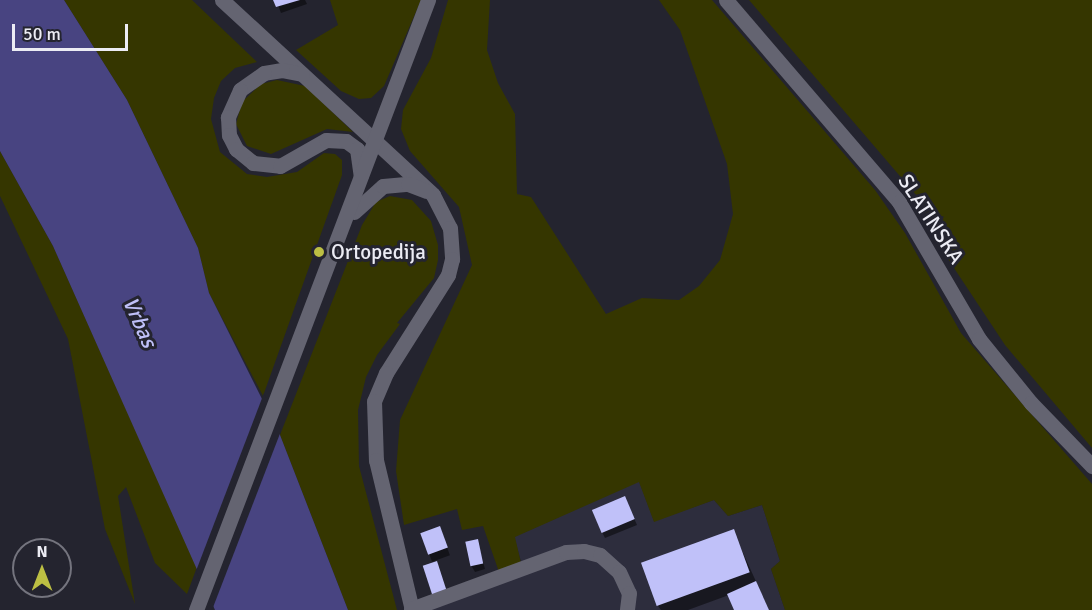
<!DOCTYPE html>
<html>
<head>
<meta charset="utf-8">
<style>
  body { margin:0 }
  #map { position:relative; width:1092px; height:610px; overflow:hidden; background:#24242f; font-family:Signika,sans-serif }
  div>[style] { position:absolute }
  [style*='--x'] { left:calc(var(--x)*1px); top:calc(var(--y)*1px); width:calc(var(--w)*1px); rotate:calc(var(--a)*1deg) }
  .built>* { inset:0; background:#2d2d3d }
  .green>* { inset:0; background:#353600 }
  .water>* { inset:0; background:#484481 }
  .pier>* { inset:0; background:#24242f }
  .shadow>* { inset:0; background:#0007; transform-origin:0 0 }
  .building>* { inset:0; background:#c0c1f9; transform-origin:0 0 }
  .minor>* { height:15px; margin:-7.5px; padding:0 7.5px; transform-origin:7.5px; border-radius:7.5px; background:#646471 }
  .dots>* { width:16px; height:16px; translate:-50% -50%; box-sizing:border-box; border:3px solid #24242f; border-radius:50% }
  span { translate:-50% -50%; white-space:nowrap; text-align:center; line-height:1.15; -webkit-text-stroke:6px #24242f; paint-order:stroke }
  .street-label { font-size:21px; color:#ececf4 }
  .poi-label { font-size:21px; color:#ececf4 }
  .left { translate:0 -50%; text-align:left }
  .water-label { font-size:22px; color:#bfc0f8; font-style:italic }
  .north { position:absolute; left:12px; top:538px; width:60px; height:60px; box-sizing:border-box; background:#24242f; border:2px solid #74747e; border-radius:50%; rotate:0deg; font-size:16px; font-weight:700; line-height:24px; text-align:center; color:#ececf4 }
  .north::after { content:''; display:block; margin:auto; width:21px; height:27px; background:#bcbf43; clip-path:polygon(50% 0,100% 100%,50% 72%,0 100%) }
  .scale { position:absolute; left:12px; top:24px; width:116px; height:27px; box-sizing:border-box; border:3px solid #ececf4; border-top:0; padding-left:8px; font-size:18px; line-height:21px; white-space:nowrap; color:#ececf4; -webkit-text-stroke:4px #24242f; paint-order:stroke }
</style>
</head>
<body>
<div id="map">
  <div class="built">
    <i style="clip-path:polygon(639px 481px,654px 521px,714px 500px,728px 516px,762px 505px,780px 561px,771px 569px,785px 610px,412px 610px,523px 568px,514px 537px)"></i>
  </div>
  <div class="green">
    <i style="clip-path:polygon(64px 0,192px 0,257px 62px,235px 68px,221px 81px,214px 98px,211px 119px,220px 152px,247px 174px,267px 177px,297px 172px,324px 153px,335px 154px,342px 160px,342px 175px,263px 396px,209px 293px,198px 248px,127px 100px)"></i>
    <i style="clip-path:polygon(330px 0,421px 0,384px 86px,371px 98px,359px 99px,341px 91px,296px 50px,338px 25px)"></i>
    <i style="clip-path:polygon(448px 0,490px 0,487px 50px,498px 83px,515px 114px,517px 194px,531px 197px,606px 314px,642px 298px,679px 300px,699px 286px,720px 260px,733px 214px,727px 164px,680px 30px,659px 0,712px 0,875px 190px,905px 233px,961px 333px,1092px 484px,1092px 610px,785px 610px,771px 569px,780px 561px,762px 505px,728px 516px,714px 500px,654px 522px,639px 482px,515px 537px,521px 563px,499px 572px,483px 526px,462px 530px,457px 509px,404px 525px,396px 471px,400px 420px,472px 265px,459px 207px,410px 151px,401px 129px,403px 110px,431px 58px)"></i>
    <i style="clip-path:polygon(749px 0,1092px 0,1092px 448px,1005px 345px,948px 259px,917px 196px)"></i>
    <i style="clip-path:polygon(277px 80px,305px 86px,353px 132px,327px 129px,271px 154px,247px 146px,236px 124px,242px 102px,261px 84px)"></i>
    <i style="clip-path:polygon(0 151px,53px 246px,197px 567px,187px 594px,155px 563px,126px 487px,118px 496px,135px 604px,105px 529px,68px 339px,0 196px)"></i>
    <i style="clip-path:polygon(390px 196px,412px 200px,431px 221px,438px 245px,438px 260px,434px 278px,397px 323px,400px 324px,377px 355px,366px 377px,358px 410px,359px 466px,397px 610px,348px 610px,280px 435px,362px 225px,376px 202px)"></i>
  </div>
  <div class="water">
    <i style="clip-path:polygon(0 0,64px 0,127px 100px,198px 248px,209px 293px,280px 435px,348px 610px,215px 610px,53px 246px,0 151px)"></i>
  </div>
  <div class="pier">
    <i style="clip-path:polygon(264px 393px,281px 431px,212px 610px,196px 571px)"></i>
  </div>
  <div class="shadow">
    <i style="clip-path:polygon(276px 0,305px 0,307px 4px,281px 13px)"></i>
    <i style="clip-path:polygon(628px 504px,637px 525px,605px 538px,602px 532px)"></i>
    <i style="left:440px;top:528px;width:29px;height:19px;rotate:70deg"></i>
    <i style="clip-path:polygon(733px 531px,769px 610px,736px 610px,729px 595px,688px 610px,661px 610px,658px 606px)"></i>
    <i style="clip-path:polygon(477px 540px,485px 569px,475px 572px,471px 565px)"></i>
  </div>
  <div class="building">
    <i style="clip-path:polygon(273px 0,300px 0,276px 7px)"></i>
    <i style="left:625px;top:496px;width:25px;height:36px;rotate:67deg"></i>
    <i style="left:440px;top:526px;width:23px;height:21px;rotate:70deg"></i>
    <i style="left:734px;top:529px;width:46px;height:99px;rotate:70deg"></i>
    <i style="left:478px;top:539px;width:25px;height:13px;rotate:78deg"></i>
    <i style="left:437px;top:561px;width:33px;height:15px;rotate:72deg"></i>
    <i style="clip-path:polygon(756px 581px,769px 610px,734px 610px,727px 594px)"></i>
  </div>
  <div class="minor">
    <i style="--x:222;--y:0;--w:287;--a:42.7"></i>
    <i style="--x:433;--y:195;--w:37;--a:63"></i>
    <i style="--x:450;--y:228;--w:31;--a:86"></i>
    <i style="--x:452;--y:259;--w:16;--a:104"></i>
    <i style="--x:448;--y:275;--w:116;--a:122.3"></i>
    <i style="--x:386;--y:373;--w:30;--a:113"></i>
    <i style="--x:374;--y:401;--w:59;--a:88.1"></i>
    <i style="--x:376;--y:460;--w:154;--a:76.5"></i>
    <i style="--x:726;--y:0;--w:266;--a:49.4"></i>
    <i style="--x:899;--y:202;--w:159;--a:59.7"></i>
    <i style="--x:979;--y:339;--w:82;--a:50.9"></i>
    <i style="--x:1031;--y:403;--w:88;--a:45.9"></i>
    <i style="--x:302;--y:74;--w:20;--a:-169"></i>
    <i style="--x:282;--y:70;--w:18;--a:171"></i>
    <i style="--x:264;--y:73;--w:29;--a:145"></i>
    <i style="--x:240;--y:90;--w:30;--a:114"></i>
    <i style="--x:228;--y:117;--w:18;--a:87"></i>
    <i style="--x:229;--y:135;--w:16;--a:63"></i>
    <i style="--x:236;--y:149;--w:22;--a:39"></i>
    <i style="--x:253;--y:163;--w:27;--a:6"></i>
    <i style="--x:280;--y:166;--w:53;--a:-29.5"></i>
    <i style="--x:326;--y:140;--w:20;--a:3"></i>
    <i style="--x:346;--y:141;--w:14;--a:36"></i>
    <i style="--x:357;--y:149;--w:27;--a:82"></i>
    <i style="--x:354;--y:212;--w:39;--a:-42"></i>
    <i style="--x:383;--y:186;--w:25;--a:-5"></i>
    <i style="--x:408;--y:184;--w:19;--a:21"></i>
    <i style="--x:411;--y:609;--w:165;--a:-20.2"></i>
    <i style="--x:566;--y:552;--w:18;--a:-3"></i>
    <i style="--x:584;--y:551;--w:16;--a:14"></i>
    <i style="--x:600;--y:555;--w:25;--a:42"></i>
    <i style="--x:619;--y:572;--w:23;--a:65"></i>
    <i style="--x:629;--y:593;--w:17;--a:97"></i>
    <i style="--x:196;--y:610;--w:653;--a:-69.18"></i>
  </div>
  <div class="dots">
    <i style="left:319px;top:252px;background:#bcbf43"></i>
  </div>
  <div class="street-label">
    <span style="left:931px;top:219px;rotate:57deg">SLATINSKA</span>
  </div>
  <div class="poi-label">
    <span class="left" style="left:331px;top:252px">Ortopedija</span>
  </div>
  <div class="water-label">
    <span style="left:140px;top:322px;rotate:66deg">Vrbas</span>
  </div>
  <div class="north">N</div>
  <div class="scale">50 m</div>
</div>
</body>
</html>
